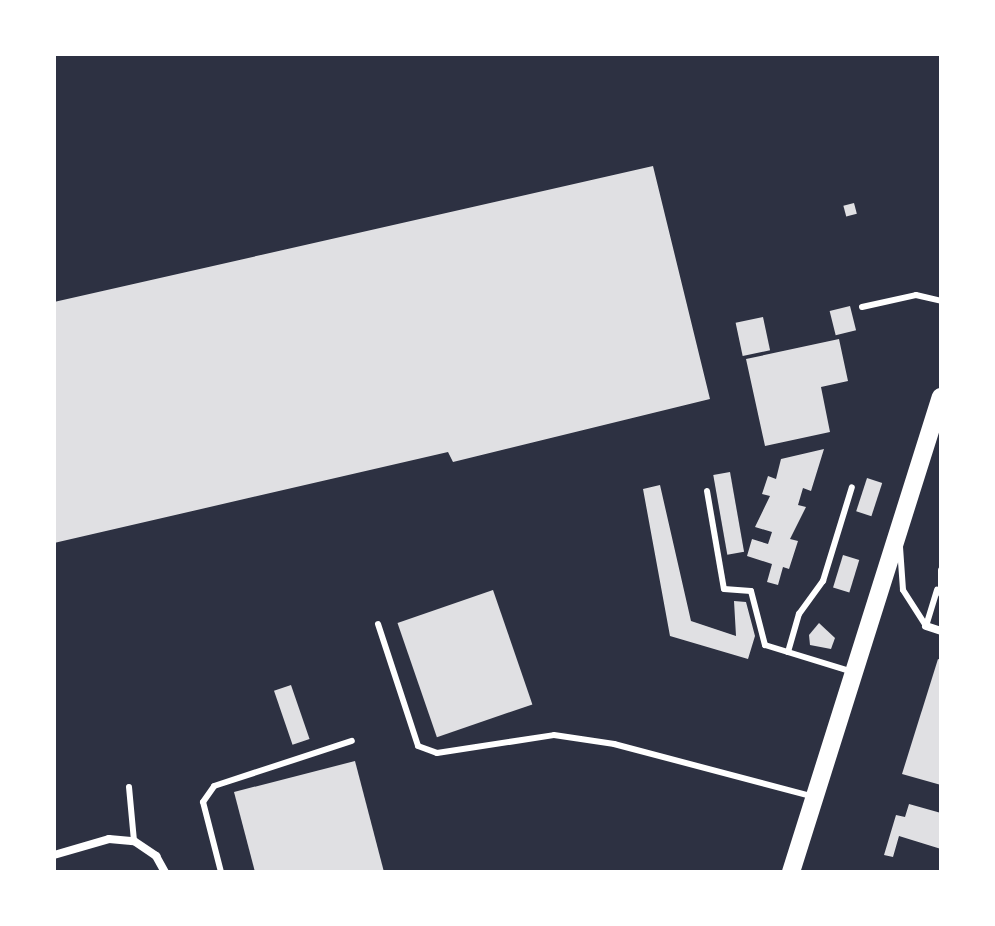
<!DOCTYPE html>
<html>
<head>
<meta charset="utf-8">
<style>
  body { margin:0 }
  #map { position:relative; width:995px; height:926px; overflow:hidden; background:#2d3142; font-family:Raleway,sans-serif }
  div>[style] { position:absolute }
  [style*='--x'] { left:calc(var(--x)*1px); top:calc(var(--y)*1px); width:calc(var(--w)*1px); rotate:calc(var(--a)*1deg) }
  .building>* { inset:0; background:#e0e0e3; transform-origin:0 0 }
  .service>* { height:6px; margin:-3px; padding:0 3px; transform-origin:3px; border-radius:3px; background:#fff }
  .minor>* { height:8px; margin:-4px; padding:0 4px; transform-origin:4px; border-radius:4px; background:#fff }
  .primary>* { height:18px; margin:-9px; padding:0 9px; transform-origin:9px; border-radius:9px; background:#fff }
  span { translate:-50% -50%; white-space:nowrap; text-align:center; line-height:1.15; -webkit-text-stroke:8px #fff; paint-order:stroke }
  .frame { position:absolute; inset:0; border:56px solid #fff; pointer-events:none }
</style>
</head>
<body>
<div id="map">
  <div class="building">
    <i style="clip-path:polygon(653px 166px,710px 399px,453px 462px,448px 452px,54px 543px,54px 302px)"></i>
    <i style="left:854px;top:203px;width:11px;height:11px;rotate:75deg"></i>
    <i style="left:850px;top:306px;width:25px;height:21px;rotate:76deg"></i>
    <i style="left:763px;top:317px;width:34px;height:28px;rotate:78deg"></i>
    <i style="clip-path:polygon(839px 339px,848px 381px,821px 387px,830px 432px,765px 446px,746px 359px)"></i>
    <i style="clip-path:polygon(824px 449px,811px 491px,803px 488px,798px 505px,806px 507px,790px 539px,798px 541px,789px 569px,783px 567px,778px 585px,767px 582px,772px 564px,747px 556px,752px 539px,768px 544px,772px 532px,755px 527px,770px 496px,762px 494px,768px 476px,776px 479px,781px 459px)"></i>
    <i style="left:730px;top:472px;width:81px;height:17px;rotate:80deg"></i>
    <i style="left:867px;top:478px;width:16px;height:35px;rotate:18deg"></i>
    <i style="clip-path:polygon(660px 485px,691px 621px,736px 636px,734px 601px,746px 602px,755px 636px,748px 659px,670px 636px,643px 489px)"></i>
    <i style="left:843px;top:555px;width:17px;height:34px;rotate:17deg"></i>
    <i style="left:493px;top:590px;width:121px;height:101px;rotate:71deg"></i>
    <i style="clip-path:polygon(819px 623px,835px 638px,831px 649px,810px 645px,809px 635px)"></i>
    <i style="clip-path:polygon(938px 659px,941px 660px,941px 785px,902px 774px)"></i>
    <i style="left:291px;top:685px;width:57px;height:18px;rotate:71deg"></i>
    <i style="clip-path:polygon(355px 761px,384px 872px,255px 872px,234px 792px)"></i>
    <i style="clip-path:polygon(909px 804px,941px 813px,941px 849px,899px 836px,893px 857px,884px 855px,896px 815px,905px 817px)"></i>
  </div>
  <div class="service">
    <i style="--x:862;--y:307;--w:55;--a:-12.5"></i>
    <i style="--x:916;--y:295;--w:26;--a:13"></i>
    <i style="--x:707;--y:491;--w:99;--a:80.2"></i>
    <i style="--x:724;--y:589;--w:27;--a:4"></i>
    <i style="--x:751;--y:591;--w:56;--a:75.5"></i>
    <i style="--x:765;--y:645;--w:89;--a:17"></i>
    <i style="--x:900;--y:547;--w:43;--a:86"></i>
    <i style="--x:903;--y:590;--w:43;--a:57.4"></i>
    <i style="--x:926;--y:626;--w:38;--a:-73"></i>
    <i style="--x:941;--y:570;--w:24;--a:90"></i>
    <i style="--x:378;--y:624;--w:128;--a:71.8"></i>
    <i style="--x:418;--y:746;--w:20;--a:20"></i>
    <i style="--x:437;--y:753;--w:118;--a:-8.7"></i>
    <i style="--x:554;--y:735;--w:61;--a:8.5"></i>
    <i style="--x:614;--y:744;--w:204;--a:14.8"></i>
    <i style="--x:788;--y:652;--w:40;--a:-74"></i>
    <i style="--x:799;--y:614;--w:41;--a:-54"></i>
    <i style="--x:823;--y:581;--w:98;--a:-72.9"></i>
    <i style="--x:129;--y:787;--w:54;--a:84.7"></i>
    <i style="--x:221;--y:872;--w:72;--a:-104.4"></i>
    <i style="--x:203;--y:802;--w:19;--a:-55"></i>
    <i style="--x:214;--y:786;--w:145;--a:-18.1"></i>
  </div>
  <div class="minor">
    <i style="--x:926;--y:626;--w:16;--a:18"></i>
    <i style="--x:54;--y:855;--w:57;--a:-16.2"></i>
    <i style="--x:109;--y:839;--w:25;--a:5"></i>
    <i style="--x:134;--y:841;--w:27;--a:34"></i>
    <i style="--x:156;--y:856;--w:18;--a:61"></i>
  </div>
  <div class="primary">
    <i style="--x:791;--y:872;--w:498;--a:-72.5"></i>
  </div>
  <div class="frame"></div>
</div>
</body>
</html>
